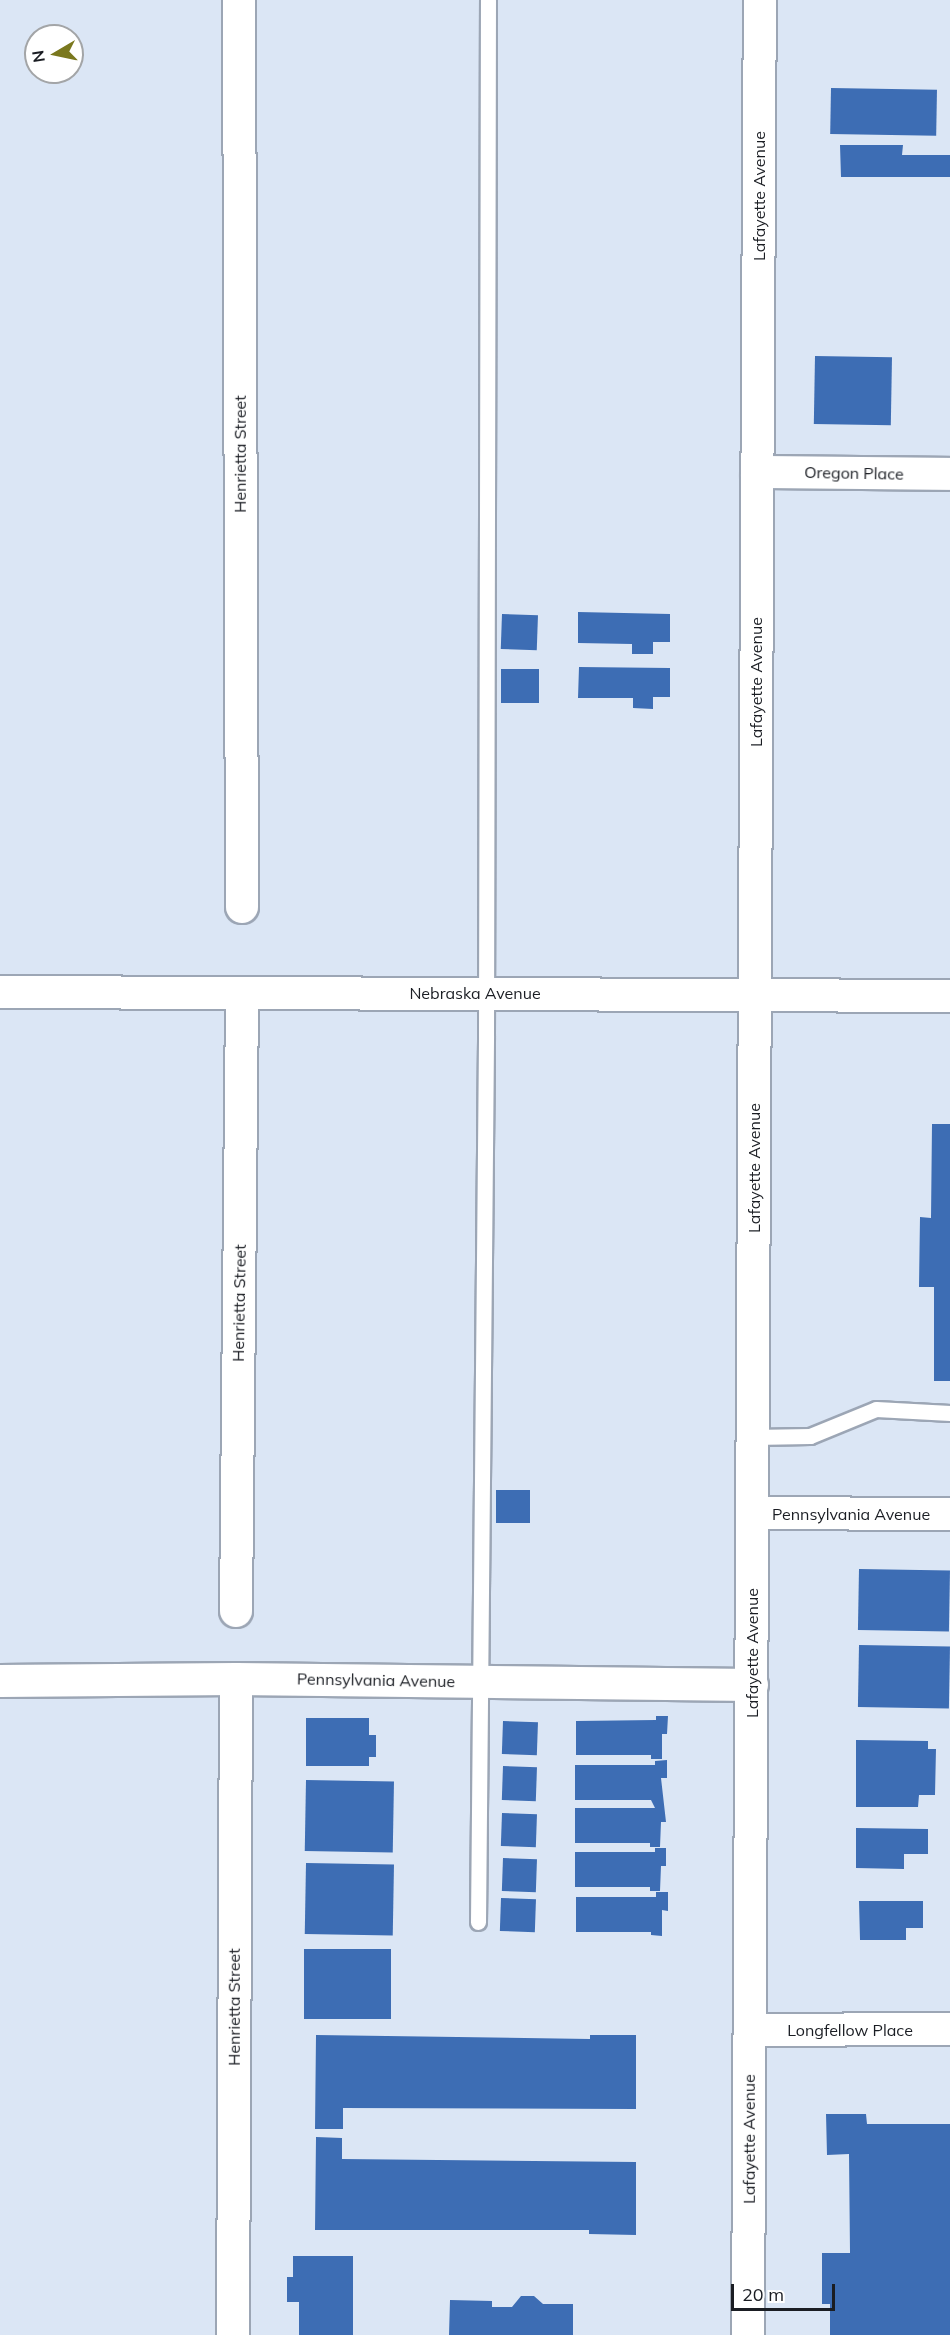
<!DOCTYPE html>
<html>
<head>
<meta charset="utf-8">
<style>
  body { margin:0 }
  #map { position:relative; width:950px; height:2335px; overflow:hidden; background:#dbe6f5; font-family:Mulish,sans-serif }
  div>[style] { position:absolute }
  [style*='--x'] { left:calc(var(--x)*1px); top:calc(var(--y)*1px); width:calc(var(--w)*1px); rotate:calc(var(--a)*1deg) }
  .building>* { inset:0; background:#3d6db4; transform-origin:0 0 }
  .roads { filter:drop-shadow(2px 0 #9ca6b5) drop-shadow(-2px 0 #9ca6b5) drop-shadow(0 2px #9ca6b5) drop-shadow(0 -2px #9ca6b5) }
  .service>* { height:15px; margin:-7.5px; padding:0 7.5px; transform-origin:7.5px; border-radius:7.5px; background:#fff }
  .minor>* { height:32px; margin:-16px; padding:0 16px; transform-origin:16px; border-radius:16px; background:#fff }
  span { translate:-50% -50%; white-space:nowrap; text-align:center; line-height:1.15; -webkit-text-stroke:4.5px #fff; paint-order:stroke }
  .street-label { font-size:16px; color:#1a1d23 }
  .north { position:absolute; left:24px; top:24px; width:60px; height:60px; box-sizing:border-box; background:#fff; border:2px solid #a3a5a7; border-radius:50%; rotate:261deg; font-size:16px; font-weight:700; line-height:24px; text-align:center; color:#1a1d23 }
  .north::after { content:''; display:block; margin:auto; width:21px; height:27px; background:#7a781e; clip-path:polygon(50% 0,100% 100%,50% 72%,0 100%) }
  .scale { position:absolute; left:731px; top:2284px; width:104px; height:27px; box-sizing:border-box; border:3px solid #1a1d23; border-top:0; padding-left:8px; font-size:18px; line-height:21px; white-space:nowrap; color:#1a1d23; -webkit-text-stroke:4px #fff; paint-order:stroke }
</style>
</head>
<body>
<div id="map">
  <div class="building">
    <i style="left:831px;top:88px;width:106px;height:46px;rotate:1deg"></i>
    <i style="clip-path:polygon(840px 145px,903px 145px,902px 155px,950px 155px,950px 177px,841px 177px)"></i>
    <i style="left:815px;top:356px;width:77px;height:68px;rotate:1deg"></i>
    <i style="clip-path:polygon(578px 612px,670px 614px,670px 642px,653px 642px,653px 654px,632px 654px,632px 644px,578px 643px)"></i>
    <i style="left:502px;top:614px;width:36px;height:35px;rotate:2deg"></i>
    <i style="clip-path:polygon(579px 667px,670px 668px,670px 697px,653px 697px,653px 709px,633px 708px,633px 698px,578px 698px)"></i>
    <i style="left:501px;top:669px;width:38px;height:34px"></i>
    <i style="clip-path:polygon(932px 1124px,950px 1124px,950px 1381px,934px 1381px,934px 1287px,919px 1287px,920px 1217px,931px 1218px)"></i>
    <i style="left:496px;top:1490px;width:34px;height:33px"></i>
    <i style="left:859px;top:1569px;width:91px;height:61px;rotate:1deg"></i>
    <i style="left:859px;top:1645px;width:91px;height:62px;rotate:1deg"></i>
    <i style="clip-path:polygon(656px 1716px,668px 1716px,667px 1734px,662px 1734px,662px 1759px,651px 1759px,651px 1755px,576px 1755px,576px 1721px,656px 1720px)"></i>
    <i style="clip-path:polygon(306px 1718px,369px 1718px,369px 1735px,376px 1735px,376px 1757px,369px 1757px,369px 1766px,306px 1766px)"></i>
    <i style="left:503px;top:1721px;width:35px;height:33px;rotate:2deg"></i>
    <i style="clip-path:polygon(856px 1740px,928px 1741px,928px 1749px,936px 1749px,935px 1795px,919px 1795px,918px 1807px,856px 1807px)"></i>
    <i style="clip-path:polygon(667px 1760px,667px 1778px,661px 1778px,666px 1822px,661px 1822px,660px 1847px,650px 1847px,650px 1843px,575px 1843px,575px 1808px,655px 1808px,651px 1800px,575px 1800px,575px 1765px,655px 1765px,655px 1761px)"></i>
    <i style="left:503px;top:1766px;width:34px;height:34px;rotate:2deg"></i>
    <i style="left:306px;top:1780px;width:88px;height:71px;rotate:1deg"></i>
    <i style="left:502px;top:1813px;width:35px;height:33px;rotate:2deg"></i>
    <i style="clip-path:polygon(856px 1828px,928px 1829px,928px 1854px,904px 1854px,904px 1869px,856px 1868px)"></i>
    <i style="clip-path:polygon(655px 1848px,666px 1848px,666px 1866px,661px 1866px,660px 1891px,650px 1891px,650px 1887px,575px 1887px,575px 1852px,655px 1852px)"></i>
    <i style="left:503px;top:1858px;width:34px;height:33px;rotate:2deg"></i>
    <i style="left:306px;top:1863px;width:88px;height:71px;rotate:1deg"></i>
    <i style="clip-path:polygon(656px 1892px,668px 1892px,668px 1911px,662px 1910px,662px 1936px,651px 1935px,651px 1932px,576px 1932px,576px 1897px,656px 1897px)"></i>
    <i style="left:501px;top:1898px;width:35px;height:33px;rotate:2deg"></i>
    <i style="clip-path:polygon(859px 1901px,923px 1901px,923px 1928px,906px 1928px,906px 1940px,860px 1940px)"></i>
    <i style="left:304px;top:1949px;width:87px;height:70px"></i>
    <i style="clip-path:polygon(316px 2035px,590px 2039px,590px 2035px,636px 2035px,636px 2109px,343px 2108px,343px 2129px,315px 2129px)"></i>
    <i style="clip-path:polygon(826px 2114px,866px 2114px,867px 2124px,950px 2124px,950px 2335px,830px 2335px,830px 2304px,822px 2304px,822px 2253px,850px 2253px,849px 2154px,827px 2155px)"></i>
    <i style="clip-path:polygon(316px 2137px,342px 2138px,342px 2159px,636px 2162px,636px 2235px,589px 2234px,589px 2230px,315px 2230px)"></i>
    <i style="clip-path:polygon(293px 2256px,353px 2256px,353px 2335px,299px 2335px,299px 2302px,287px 2302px,287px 2277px,293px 2277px)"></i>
    <i style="clip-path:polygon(521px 2296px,534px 2296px,543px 2304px,573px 2304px,573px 2335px,449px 2335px,450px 2300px,492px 2301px,492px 2307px,512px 2307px)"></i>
  </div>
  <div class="roads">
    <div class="service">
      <i style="--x:753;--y:1437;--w:57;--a:-1"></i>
      <i style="--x:810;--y:1436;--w:71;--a:-22.2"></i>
      <i style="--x:876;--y:1409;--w:74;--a:3.1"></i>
      <i style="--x:478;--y:1922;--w:887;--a:-89.48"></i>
      <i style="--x:486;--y:1035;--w:1035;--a:-89.89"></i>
    </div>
    <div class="minor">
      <i style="--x:239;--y:0;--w:907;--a:89.81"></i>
      <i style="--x:757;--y:472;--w:193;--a:0.6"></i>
      <i style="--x:0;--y:992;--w:950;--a:0.24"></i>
      <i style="--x:752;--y:1513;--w:198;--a:0.3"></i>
      <i style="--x:236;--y:1611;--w:617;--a:-89.44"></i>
      <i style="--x:0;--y:1681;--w:236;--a:-0.5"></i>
      <i style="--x:236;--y:1679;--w:516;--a:0.67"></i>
      <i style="--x:750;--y:2030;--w:200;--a:-0.3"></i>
      <i style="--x:233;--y:2335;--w:656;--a:-89.74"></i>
      <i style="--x:748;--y:2335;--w:2335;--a:-89.71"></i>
    </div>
  </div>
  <div class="street-label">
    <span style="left:759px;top:196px;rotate:-90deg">Lafayette Avenue</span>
    <span style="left:240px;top:454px;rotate:-90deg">Henrietta Street</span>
    <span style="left:854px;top:473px;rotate:1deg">Oregon Place</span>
    <span style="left:756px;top:682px;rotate:-90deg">Lafayette Avenue</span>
    <span style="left:475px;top:993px">Nebraska Avenue</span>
    <span style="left:754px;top:1168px;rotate:-90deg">Lafayette Avenue</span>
    <span style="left:239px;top:1303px;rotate:-89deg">Henrietta Street</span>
    <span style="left:851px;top:1514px">Pennsylvania Avenue</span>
    <span style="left:752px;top:1653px;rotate:-90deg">Lafayette Avenue</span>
    <span style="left:376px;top:1680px;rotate:1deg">Pennsylvania Avenue</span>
    <span style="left:234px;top:2007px;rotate:-90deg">Henrietta Street</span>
    <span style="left:850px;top:2030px">Longfellow Place</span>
    <span style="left:749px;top:2139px;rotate:-90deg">Lafayette Avenue</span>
  </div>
  <div class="north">N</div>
  <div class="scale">20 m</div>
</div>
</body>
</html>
